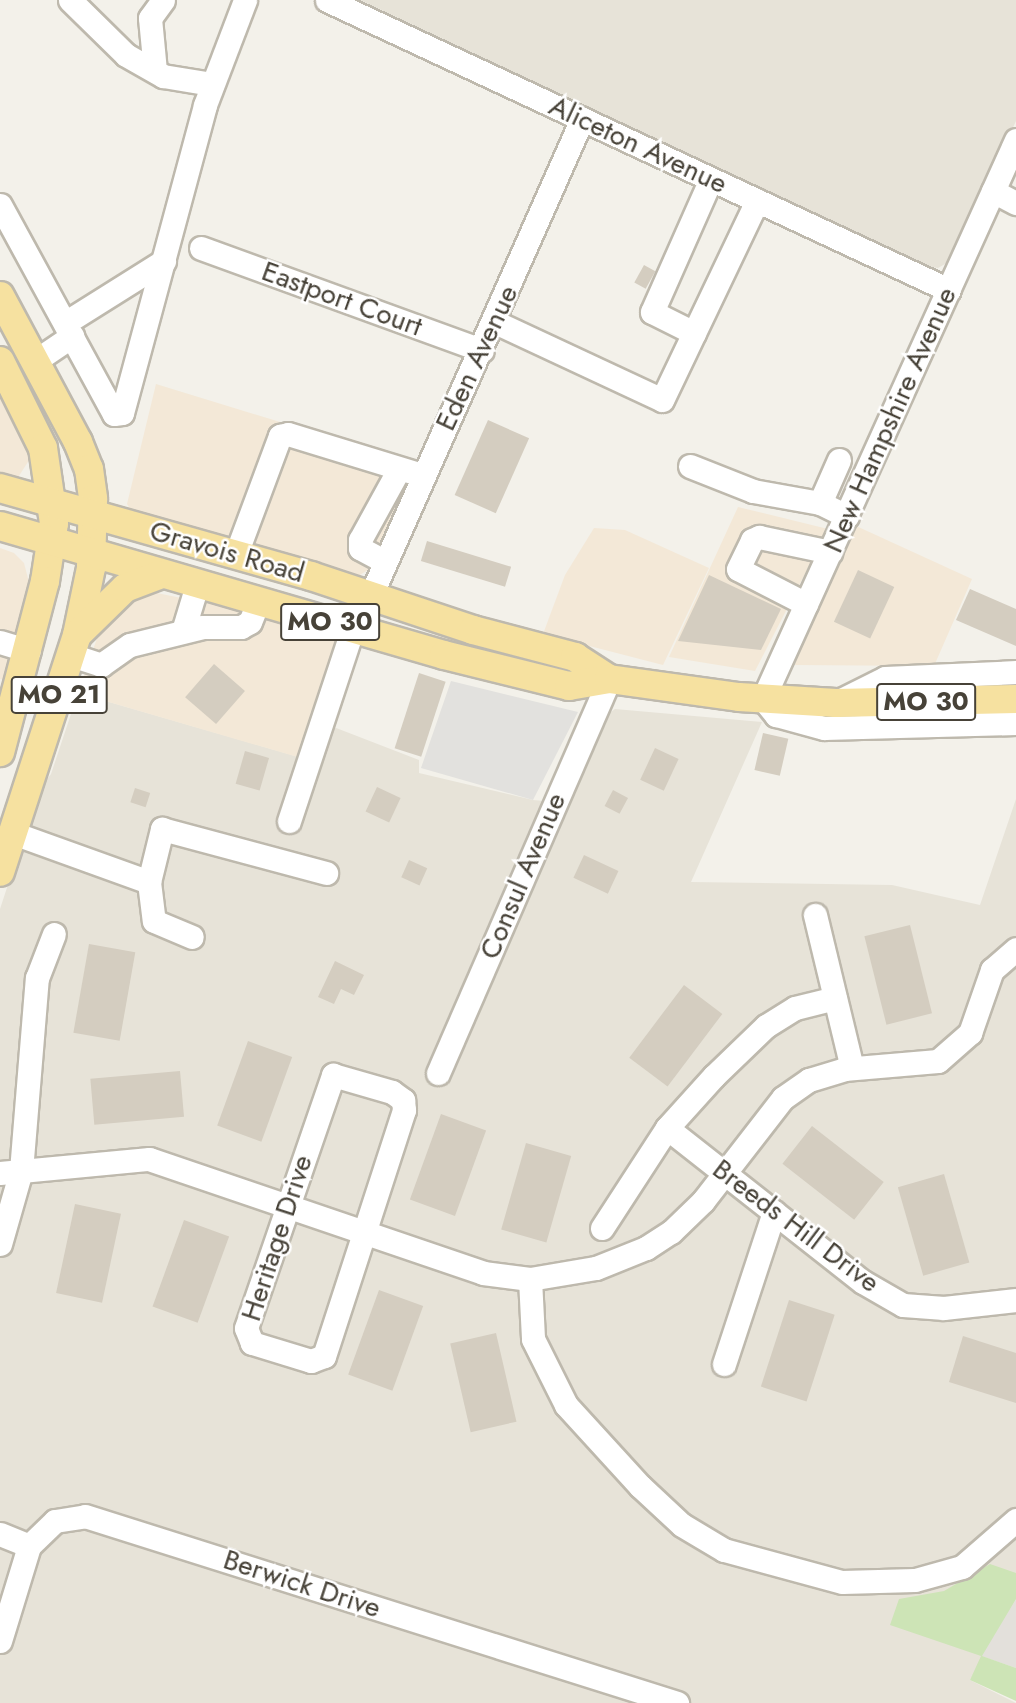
<!DOCTYPE html>
<html>
<head>
<meta charset="utf-8">
<style>
  body { margin:0 }
  #map { position:relative; width:1016px; height:1703px; overflow:hidden; background:#f3f1ea; font-family:Jost,sans-serif }
  div>[style] { position:absolute }
  [style*='--x'] { left:calc(var(--x)*1px); top:calc(var(--y)*1px); width:calc(var(--w)*1px); rotate:calc(var(--a)*1deg) }
  .residential>* { inset:0; background:#e7e3d8 }
  .commercial>* { inset:0; background:#f3e8d7 }
  .industrial>* { inset:0; background:#e3e0db }
  .green>* { inset:0; background:#cde4b6 }
  .parking>* { inset:0; background:#e2e1de }
  .building>* { inset:0; background:#d4cdc0; transform-origin:0 0 }
  .roads { filter:drop-shadow(2px 0 #beb9ad) drop-shadow(-2px 0 #beb9ad) drop-shadow(0 2px #beb9ad) drop-shadow(0 -2px #beb9ad) }
  .minor>* { height:23px; margin:-11.5px; padding:0 11.5px; transform-origin:11.5px; border-radius:11.5px; background:#fff }
  .major>* { height:28px; margin:-14px; padding:0 14px; transform-origin:14px; border-radius:14px; background:#f6e1a0 }
  span { translate:-50% -50%; white-space:nowrap; text-align:center; line-height:1.15; -webkit-text-stroke:5px #fff; paint-order:stroke }
  .shield-label span { padding:2px 5px; background:#fff; border:2px solid; border-radius:5px; -webkit-text-stroke-width:0 }
  .shield-label { font-size:26px; color:#474238; font-weight:700 }
  .street-label { font-size:28px; color:#474238 }
</style>
</head>
<body>
<div id="map">
  <div class="residential">
    <i style="clip-path:polygon(360px 0,1016px 0,1016px 121px,952px 260px,938px 268px,926px 266px)"></i>
    <i style="clip-path:polygon(78px 693px,316px 762px,331px 726px,419px 760px,419px 773px,533px 800px,568px 803px,608px 714px,615px 709px,762px 722px,691px 882px,892px 885px,980px 905px,1016px 799px,1016px 1599px,970px 1680px,1016px 1703px,0 1703px,0 909px,39px 790px,51px 774px)"></i>
  </div>
  <div class="commercial">
    <i style="clip-path:polygon(0 382px,33px 454px,17px 479px,0 477px)"></i>
    <i style="clip-path:polygon(156px 384px,417px 464px,368px 570px,353px 579px,132px 512px,127px 504px)"></i>
    <i style="clip-path:polygon(738px 507px,828px 529px,755px 671px,669px 657px)"></i>
    <i style="clip-path:polygon(854px 525px,972px 579px,934px 666px,791px 665px)"></i>
    <i style="clip-path:polygon(594px 528px,625px 530px,709px 568px,663px 665px,543px 634px,565px 575px)"></i>
    <i style="clip-path:polygon(0 548px,14px 553px,24px 563px,32px 594px,8px 681px,0 679px)"></i>
    <i style="clip-path:polygon(147px 591px,269px 616px,343px 639px,301px 758px,78px 693px,103px 621px,113px 608px)"></i>
  </div>
  <div class="industrial">
    <i style="clip-path:polygon(1016px 1599px,1016px 1668px,981px 1656px)"></i>
  </div>
  <div class="green">
    <i style="clip-path:polygon(990px 1564px,1016px 1573px,1016px 1599px,982px 1656px,1016px 1668px,1016px 1701px,970px 1680px,981px 1656px,890px 1625px,899px 1599px,944px 1591px)"></i>
  </div>
  <div class="parking">
    <i style="clip-path:polygon(451px 681px,578px 712px,533px 800px,421px 768px)"></i>
  </div>
  <div class="building">
    <i style="left:644px;top:265px;width:13px;height:20px;rotate:29deg"></i>
    <i style="left:488px;top:420px;width:45px;height:82px;rotate:24deg"></i>
    <i style="left:427px;top:541px;width:88px;height:21px;rotate:17deg"></i>
    <i style="left:858px;top:570px;width:40px;height:57px;rotate:25deg"></i>
    <i style="clip-path:polygon(709px 575px,781px 609px,761px 650px,678px 641px)"></i>
    <i style="clip-path:polygon(970px 589px,1016px 609px,1016px 646px,956px 620px)"></i>
    <i style="left:214px;top:664px;width:41px;height:44px;rotate:41deg"></i>
    <i style="left:419px;top:673px;width:28px;height:79px;rotate:18deg"></i>
    <i style="left:763px;top:733px;width:26px;height:38px;rotate:13deg"></i>
    <i style="left:655px;top:748px;width:26px;height:35px;rotate:25deg"></i>
    <i style="left:245px;top:751px;width:25px;height:34px;rotate:16deg"></i>
    <i style="left:377px;top:787px;width:26px;height:27px;rotate:25deg"></i>
    <i style="left:135px;top:788px;width:16px;height:15px;rotate:18deg"></i>
    <i style="left:613px;top:790px;width:17px;height:18px;rotate:28deg"></i>
    <i style="left:584px;top:855px;width:38px;height:25px;rotate:25deg"></i>
    <i style="left:409px;top:860px;width:20px;height:19px;rotate:24deg"></i>
    <i style="left:910px;top:925px;width:91px;height:47px;rotate:76deg"></i>
    <i style="left:89px;top:944px;width:47px;height:90px;rotate:10deg"></i>
    <i style="clip-path:polygon(335px 961px,364px 975px,354px 995px,341px 989px,334px 1004px,318px 997px)"></i>
    <i style="left:684px;top:985px;width:48px;height:91px;rotate:37deg"></i>
    <i style="left:248px;top:1041px;width:47px;height:90px;rotate:20deg"></i>
    <i style="left:180px;top:1071px;width:46px;height:90px;rotate:85deg"></i>
    <i style="left:441px;top:1114px;width:48px;height:91px;rotate:20deg"></i>
    <i style="left:812px;top:1126px;width:91px;height:48px;rotate:38deg"></i>
    <i style="left:526px;top:1143px;width:47px;height:90px;rotate:16deg"></i>
    <i style="left:944px;top:1174px;width:92px;height:48px;rotate:74deg"></i>
    <i style="left:75px;top:1204px;width:47px;height:91px;rotate:12deg"></i>
    <i style="left:184px;top:1220px;width:48px;height:92px;rotate:20deg"></i>
    <i style="left:379px;top:1290px;width:47px;height:90px;rotate:20deg"></i>
    <i style="left:789px;top:1300px;width:48px;height:91px;rotate:18deg"></i>
    <i style="left:496px;top:1333px;width:91px;height:47px;rotate:77deg"></i>
    <i style="clip-path:polygon(963px 1336px,1016px 1353px,1016px 1403px,949px 1382px)"></i>
  </div>
  <div class="roads">
    <div class="minor">
      <i style="--x:70;--y:0;--w:78;--a:44.5"></i>
      <i style="--x:126;--y:55;--w:43;--a:29.6"></i>
      <i style="--x:163;--y:76;--w:50;--a:9.3"></i>
      <i style="--x:327;--y:0;--w:686;--a:25"></i>
      <i style="--x:155;--y:71;--w:53;--a:-95.4"></i>
      <i style="--x:150;--y:18;--w:22;--a:-54"></i>
      <i style="--x:1016;--y:140;--w:614;--a:114.35"></i>
      <i style="--x:763;--y:699;--w:21;--a:51"></i>
      <i style="--x:776;--y:715;--w:50;--a:15.2"></i>
      <i style="--x:824;--y:728;--w:192;--a:-1.5"></i>
      <i style="--x:993;--y:191;--w:26;--a:28"></i>
      <i style="--x:0;--y:205;--w:238;--a:61.4"></i>
      <i style="--x:114;--y:414;--w:8;--a:-7"></i>
      <i style="--x:122;--y:413;--w:319;--a:-74.9"></i>
      <i style="--x:205;--y:105;--w:112;--a:-69.1"></i>
      <i style="--x:201;--y:248;--w:299;--a:20"></i>
      <i style="--x:495;--y:322;--w:184;--a:25"></i>
      <i style="--x:662;--y:400;--w:221;--a:-64.5"></i>
      <i style="--x:65;--y:323;--w:117;--a:-32.1"></i>
      <i style="--x:694;--y:333;--w:47;--a:-153.4"></i>
      <i style="--x:652;--y:312;--w:145;--a:-66.1"></i>
      <i style="--x:35;--y:361;--w:45;--a:-34"></i>
      <i style="--x:690;--y:466;--w:68;--a:21.6"></i>
      <i style="--x:753;--y:491;--w:68;--a:10.2"></i>
      <i style="--x:820;--y:503;--w:30;--a:26"></i>
      <i style="--x:820;--y:503;--w:47;--a:-66.2"></i>
      <i style="--x:236;--y:554;--w:126;--a:-69.6"></i>
      <i style="--x:280;--y:436;--w:8;--a:-14"></i>
      <i style="--x:288;--y:434;--w:140;--a:17"></i>
      <i style="--x:384;--y:561;--w:27;--a:-152"></i>
      <i style="--x:360;--y:548;--w:8;--a:-90"></i>
      <i style="--x:360;--y:540;--w:81;--a:-61.2"></i>
      <i style="--x:371;--y:595;--w:521;--a:-66.09"></i>
      <i style="--x:806;--y:604;--w:76;--a:-152.8"></i>
      <i style="--x:738;--y:569;--w:32;--a:-64"></i>
      <i style="--x:752;--y:540;--w:8;--a:-23"></i>
      <i style="--x:759;--y:537;--w:73;--a:11.9"></i>
      <i style="--x:183;--y:631;--w:48;--a:-73.1"></i>
      <i style="--x:0;--y:642;--w:30;--a:17"></i>
      <i style="--x:71;--y:655;--w:32;--a:18"></i>
      <i style="--x:101;--y:665;--w:35;--a:-35"></i>
      <i style="--x:130;--y:645;--w:75;--a:-13.9"></i>
      <i style="--x:203;--y:627;--w:38;--a:0"></i>
      <i style="--x:241;--y:627;--w:10;--a:-29"></i>
      <i style="--x:250;--y:622;--w:22;--a:-68"></i>
      <i style="--x:839;--y:701;--w:51;--a:-26.6"></i>
      <i style="--x:885;--y:678;--w:131;--a:-2.6"></i>
      <i style="--x:289;--y:821;--w:203;--a:-71.7"></i>
      <i style="--x:13;--y:833;--w:145;--a:19.8"></i>
      <i style="--x:149;--y:882;--w:39;--a:83"></i>
      <i style="--x:154;--y:921;--w:41;--a:22.8"></i>
      <i style="--x:149;--y:882;--w:55;--a:-76.2"></i>
      <i style="--x:162;--y:829;--w:170;--a:15"></i>
      <i style="--x:815;--y:915;--w:157;--a:76.4"></i>
      <i style="--x:438;--y:1073;--w:430;--a:-66.5"></i>
      <i style="--x:333;--y:1075;--w:61;--a:16.1"></i>
      <i style="--x:392;--y:1092;--w:14;--a:36"></i>
      <i style="--x:403;--y:1100;--w:10;--a:84"></i>
      <i style="--x:404;--y:1110;--w:259;--a:108"></i>
      <i style="--x:324;--y:1356;--w:14;--a:159"></i>
      <i style="--x:311;--y:1361;--w:62;--a:-163"></i>
      <i style="--x:252;--y:1343;--w:16;--a:-112"></i>
      <i style="--x:246;--y:1328;--w:268;--a:-71"></i>
      <i style="--x:667;--y:1128;--w:249;--a:38.2"></i>
      <i style="--x:863;--y:1282;--w:46;--a:29.9"></i>
      <i style="--x:903;--y:1305;--w:41;--a:4.2"></i>
      <i style="--x:944;--y:1308;--w:72;--a:-6.3"></i>
      <i style="--x:0;--y:1173;--w:150;--a:-5.4"></i>
      <i style="--x:149;--y:1159;--w:353;--a:18.8"></i>
      <i style="--x:483;--y:1273;--w:47;--a:7.3"></i>
      <i style="--x:530;--y:1279;--w:60;--a:87.1"></i>
      <i style="--x:533;--y:1339;--w:74;--a:63.4"></i>
      <i style="--x:566;--y:1405;--w:110;--a:47.6"></i>
      <i style="--x:640;--y:1486;--w:57;--a:42.9"></i>
      <i style="--x:682;--y:1525;--w:49;--a:30.8"></i>
      <i style="--x:724;--y:1550;--w:122;--a:15.2"></i>
      <i style="--x:842;--y:1582;--w:73;--a:-1.6"></i>
      <i style="--x:915;--y:1580;--w:49;--a:-15.5"></i>
      <i style="--x:962;--y:1567;--w:72;--a:-41"></i>
      <i style="--x:602;--y:1228;--w:119;--a:-57"></i>
      <i style="--x:667;--y:1128;--w:70;--a:-47.9"></i>
      <i style="--x:714;--y:1076;--w:72;--a:-43.9"></i>
      <i style="--x:766;--y:1026;--w:34;--a:-32"></i>
      <i style="--x:795;--y:1008;--w:41;--a:-14"></i>
      <i style="--x:0;--y:1244;--w:76;--a:-74"></i>
      <i style="--x:21;--y:1171;--w:194;--a:-85.3"></i>
      <i style="--x:37;--y:978;--w:47;--a:-68.9"></i>
      <i style="--x:530;--y:1279;--w:67;--a:-9.5"></i>
      <i style="--x:596;--y:1268;--w:54;--a:-21.8"></i>
      <i style="--x:646;--y:1248;--w:30;--a:-33"></i>
      <i style="--x:671;--y:1232;--w:45;--a:-44.1"></i>
      <i style="--x:703;--y:1201;--w:130;--a:-52.2"></i>
      <i style="--x:783;--y:1098;--w:32;--a:-35"></i>
      <i style="--x:809;--y:1080;--w:37;--a:-17"></i>
      <i style="--x:844;--y:1069;--w:94;--a:-4.9"></i>
      <i style="--x:938;--y:1061;--w:43;--a:-41.2"></i>
      <i style="--x:970;--y:1033;--w:67;--a:-70.8"></i>
      <i style="--x:992;--y:970;--w:32;--a:-41"></i>
      <i style="--x:724;--y:1364;--w:160;--a:-71.8"></i>
      <i style="--x:0;--y:1534;--w:31;--a:22"></i>
      <i style="--x:0;--y:1641;--w:99;--a:-73"></i>
      <i style="--x:29;--y:1546;--w:36;--a:-44"></i>
      <i style="--x:55;--y:1521;--w:30;--a:-9"></i>
      <i style="--x:85;--y:1516;--w:621;--a:17.53"></i>
    </div>
    <div class="major">
      <i style="--x:0;--y:296;--w:166;--a:61.9"></i>
      <i style="--x:78;--y:442;--w:29;--a:68"></i>
      <i style="--x:89;--y:469;--w:30;--a:82"></i>
      <i style="--x:93;--y:499;--w:69;--a:91.7"></i>
      <i style="--x:91;--y:568;--w:68;--a:101.8"></i>
      <i style="--x:77;--y:635;--w:249;--a:108"></i>
      <i style="--x:0;--y:361;--w:97;--a:63.7"></i>
      <i style="--x:43;--y:448;--w:76;--a:81.7"></i>
      <i style="--x:54;--y:523;--w:59;--a:98.8"></i>
      <i style="--x:45;--y:581;--w:177;--a:104.7"></i>
      <i style="--x:0;--y:488;--w:323;--a:15.8"></i>
      <i style="--x:311;--y:576;--w:171;--a:18.4"></i>
      <i style="--x:473;--y:630;--w:106;--a:14.8"></i>
      <i style="--x:575;--y:657;--w:40;--a:32.9"></i>
      <i style="--x:0;--y:526;--w:462;--a:16.2"></i>
      <i style="--x:444;--y:655;--w:129;--a:13.9"></i>
      <i style="--x:569;--y:686;--w:41;--a:-9.9"></i>
      <i style="--x:609;--y:679;--w:131;--a:7.9"></i>
      <i style="--x:739;--y:697;--w:97;--a:3.5"></i>
      <i style="--x:836;--y:703;--w:180;--a:-1.3"></i>
      <i style="--x:79;--y:633;--w:64;--a:-44.4"></i>
      <i style="--x:125;--y:588;--w:36;--a:-21"></i>
    </div>
  </div>
  <div class="shield-label">
    <span style="left:330px;top:622px">MO 30</span>
    <span style="left:59px;top:695px">MO 21</span>
    <span style="left:926px;top:702px">MO 30</span>
  </div>
  <div class="street-label">
    <span style="left:638px;top:145px;rotate:25deg">Aliceton Avenue</span>
    <span style="left:342px;top:299px;rotate:20deg">Eastport Court</span>
    <span style="left:477px;top:358px;rotate:-65deg">Eden Avenue</span>
    <span style="left:890px;top:420px;rotate:-66deg">New Hampshire Avenue</span>
    <span style="left:227px;top:552px;rotate:16deg">Gravois Road</span>
    <span style="left:523px;top:876px;rotate:-67deg">Consul Avenue</span>
    <span style="left:796px;top:1226px;rotate:37deg">Breeds Hill Drive</span>
    <span style="left:277px;top:1238px;rotate:-72deg">Heritage Drive</span>
    <span style="left:302px;top:1584px;rotate:18deg">Berwick Drive</span>
  </div>
</div>
</body>
</html>
